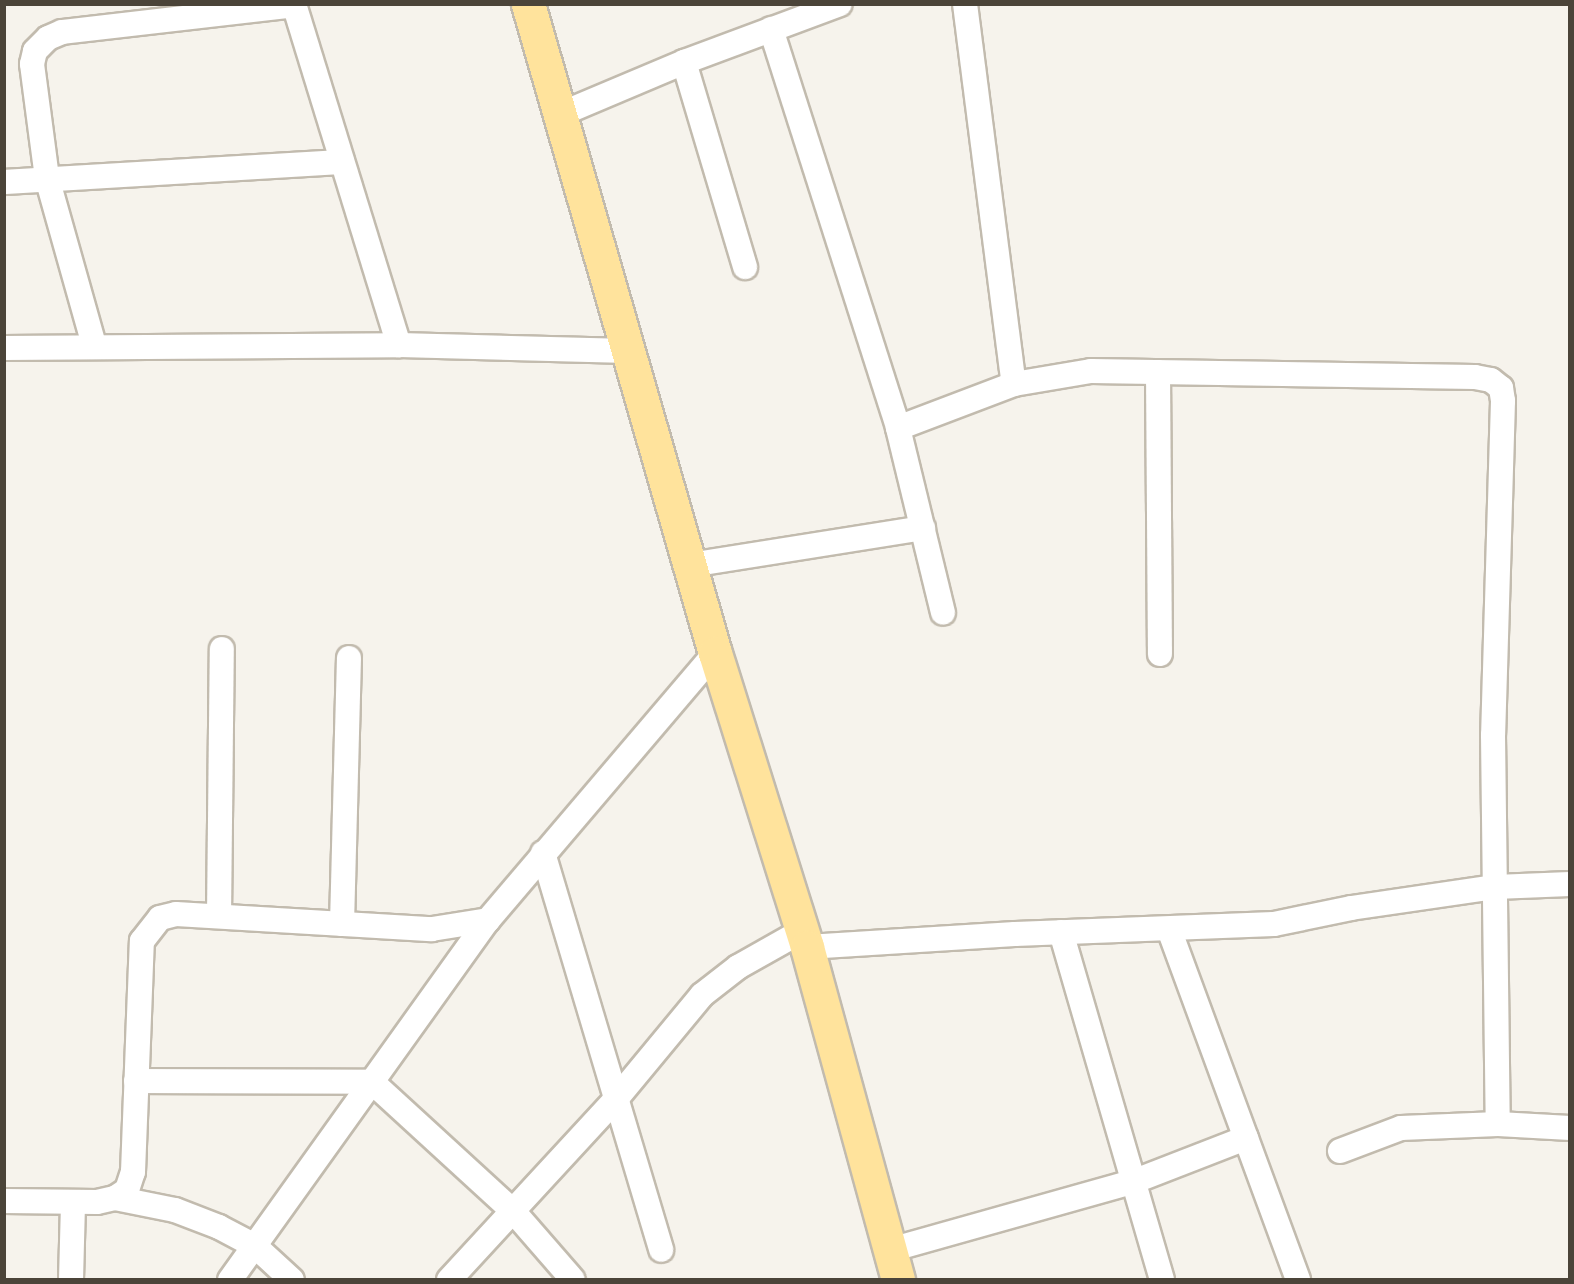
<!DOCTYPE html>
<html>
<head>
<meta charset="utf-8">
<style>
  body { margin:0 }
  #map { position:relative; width:1574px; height:1284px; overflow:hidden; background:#f6f3ec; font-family:"Noto Sans",sans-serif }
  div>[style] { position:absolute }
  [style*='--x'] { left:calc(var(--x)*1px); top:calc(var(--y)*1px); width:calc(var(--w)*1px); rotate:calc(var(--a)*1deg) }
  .roads { filter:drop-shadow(2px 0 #c2bbae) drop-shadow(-2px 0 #c2bbae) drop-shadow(0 2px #c2bbae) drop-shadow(0 -2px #c2bbae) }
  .minor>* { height:24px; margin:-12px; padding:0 12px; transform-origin:12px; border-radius:12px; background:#fff }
  .primary>* { height:33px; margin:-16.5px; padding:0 16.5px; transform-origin:16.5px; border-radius:16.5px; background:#ffe39c }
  span { translate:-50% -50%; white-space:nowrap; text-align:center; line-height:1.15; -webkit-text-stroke:6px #fff; paint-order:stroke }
  .frame { position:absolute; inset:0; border:6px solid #4b4439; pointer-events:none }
</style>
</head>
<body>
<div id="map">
  <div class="roads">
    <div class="minor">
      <i style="--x:294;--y:4;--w:357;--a:72.9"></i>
      <i style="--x:965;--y:4;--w:383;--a:82.7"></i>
      <i style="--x:771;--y:29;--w:419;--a:72.3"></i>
      <i style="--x:898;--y:428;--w:190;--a:76.3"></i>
      <i style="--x:684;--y:62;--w:214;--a:73.4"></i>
      <i style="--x:561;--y:114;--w:134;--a:-22.9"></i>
      <i style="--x:684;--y:62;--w:166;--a:-20.4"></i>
      <i style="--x:4;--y:182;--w:338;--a:-3.4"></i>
      <i style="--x:94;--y:345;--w:173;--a:-105.7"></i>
      <i style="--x:47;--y:178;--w:115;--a:-97.5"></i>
      <i style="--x:32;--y:64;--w:13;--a:-77"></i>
      <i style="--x:35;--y:51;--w:18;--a:-45"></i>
      <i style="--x:48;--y:38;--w:15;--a:-23"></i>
      <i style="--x:62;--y:32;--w:234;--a:-6.6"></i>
      <i style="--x:4;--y:348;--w:395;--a:-0.4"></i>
      <i style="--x:399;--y:345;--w:230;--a:1.5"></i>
      <i style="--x:1158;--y:372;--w:282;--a:89.6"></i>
      <i style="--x:898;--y:428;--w:124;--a:-20.8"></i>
      <i style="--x:1014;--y:384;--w:78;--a:-9.6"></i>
      <i style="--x:1091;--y:371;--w:384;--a:0.9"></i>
      <i style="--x:1475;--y:377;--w:16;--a:11"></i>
      <i style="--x:1491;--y:380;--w:13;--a:39"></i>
      <i style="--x:1501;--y:388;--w:13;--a:81"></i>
      <i style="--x:1503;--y:401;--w:334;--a:91.7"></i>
      <i style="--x:1493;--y:735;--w:389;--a:89.3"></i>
      <i style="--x:1498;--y:1124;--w:72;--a:3.2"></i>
      <i style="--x:690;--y:565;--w:236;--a:-9"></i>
      <i style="--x:543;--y:853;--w:414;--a:73.4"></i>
      <i style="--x:219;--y:916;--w:267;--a:-89.4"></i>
      <i style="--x:342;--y:924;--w:266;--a:-88.5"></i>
      <i style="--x:1169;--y:929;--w:374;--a:69.8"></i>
      <i style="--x:1061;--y:932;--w:362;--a:73.8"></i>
      <i style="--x:807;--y:947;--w:208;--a:-3.6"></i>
      <i style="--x:1015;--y:934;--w:259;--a:-2.2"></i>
      <i style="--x:1274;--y:924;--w:79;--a:-11.7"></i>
      <i style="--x:1351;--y:908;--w:146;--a:-8.3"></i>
      <i style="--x:1495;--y:887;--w:75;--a:-2.3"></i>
      <i style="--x:136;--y:1081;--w:236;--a:0.2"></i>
      <i style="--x:372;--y:1082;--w:191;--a:42.5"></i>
      <i style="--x:513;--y:1211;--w:91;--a:49"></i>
      <i style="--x:1340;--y:1151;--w:65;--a:-20.7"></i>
      <i style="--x:1401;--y:1128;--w:97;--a:-2.4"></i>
      <i style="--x:115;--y:1198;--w:61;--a:11.3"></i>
      <i style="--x:175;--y:1210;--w:47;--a:21.1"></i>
      <i style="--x:219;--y:1227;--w:41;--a:27.8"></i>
      <i style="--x:255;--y:1246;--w:50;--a:42.6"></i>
      <i style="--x:4;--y:1201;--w:93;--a:0.6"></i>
      <i style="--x:97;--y:1202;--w:18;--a:-13"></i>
      <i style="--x:115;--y:1198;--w:14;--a:-34"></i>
      <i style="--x:127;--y:1190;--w:19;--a:-72"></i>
      <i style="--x:133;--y:1172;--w:231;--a:-87.8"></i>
      <i style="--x:142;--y:941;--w:29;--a:-52"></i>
      <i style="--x:160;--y:918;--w:16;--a:-14"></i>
      <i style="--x:176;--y:914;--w:256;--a:3.4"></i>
      <i style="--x:432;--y:929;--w:57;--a:-9.1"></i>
      <i style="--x:488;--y:920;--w:350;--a:-49.6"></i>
      <i style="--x:890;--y:1250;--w:255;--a:-15.7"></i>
      <i style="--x:1135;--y:1181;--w:119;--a:-21.2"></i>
      <i style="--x:71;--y:1280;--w:78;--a:-88.5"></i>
      <i style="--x:230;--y:1280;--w:443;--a:-54.4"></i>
      <i style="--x:449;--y:1280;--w:246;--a:-47.3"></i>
      <i style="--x:616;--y:1099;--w:135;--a:-50.4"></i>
      <i style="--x:702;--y:995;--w:46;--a:-37.9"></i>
      <i style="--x:738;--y:967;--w:73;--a:-29.4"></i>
    </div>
    <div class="primary">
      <i style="--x:528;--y:4;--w:675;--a:73.93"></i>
      <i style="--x:715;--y:653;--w:308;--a:72.6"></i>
      <i style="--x:807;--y:947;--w:345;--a:74.7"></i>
    </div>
  </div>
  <div class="frame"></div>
</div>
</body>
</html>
